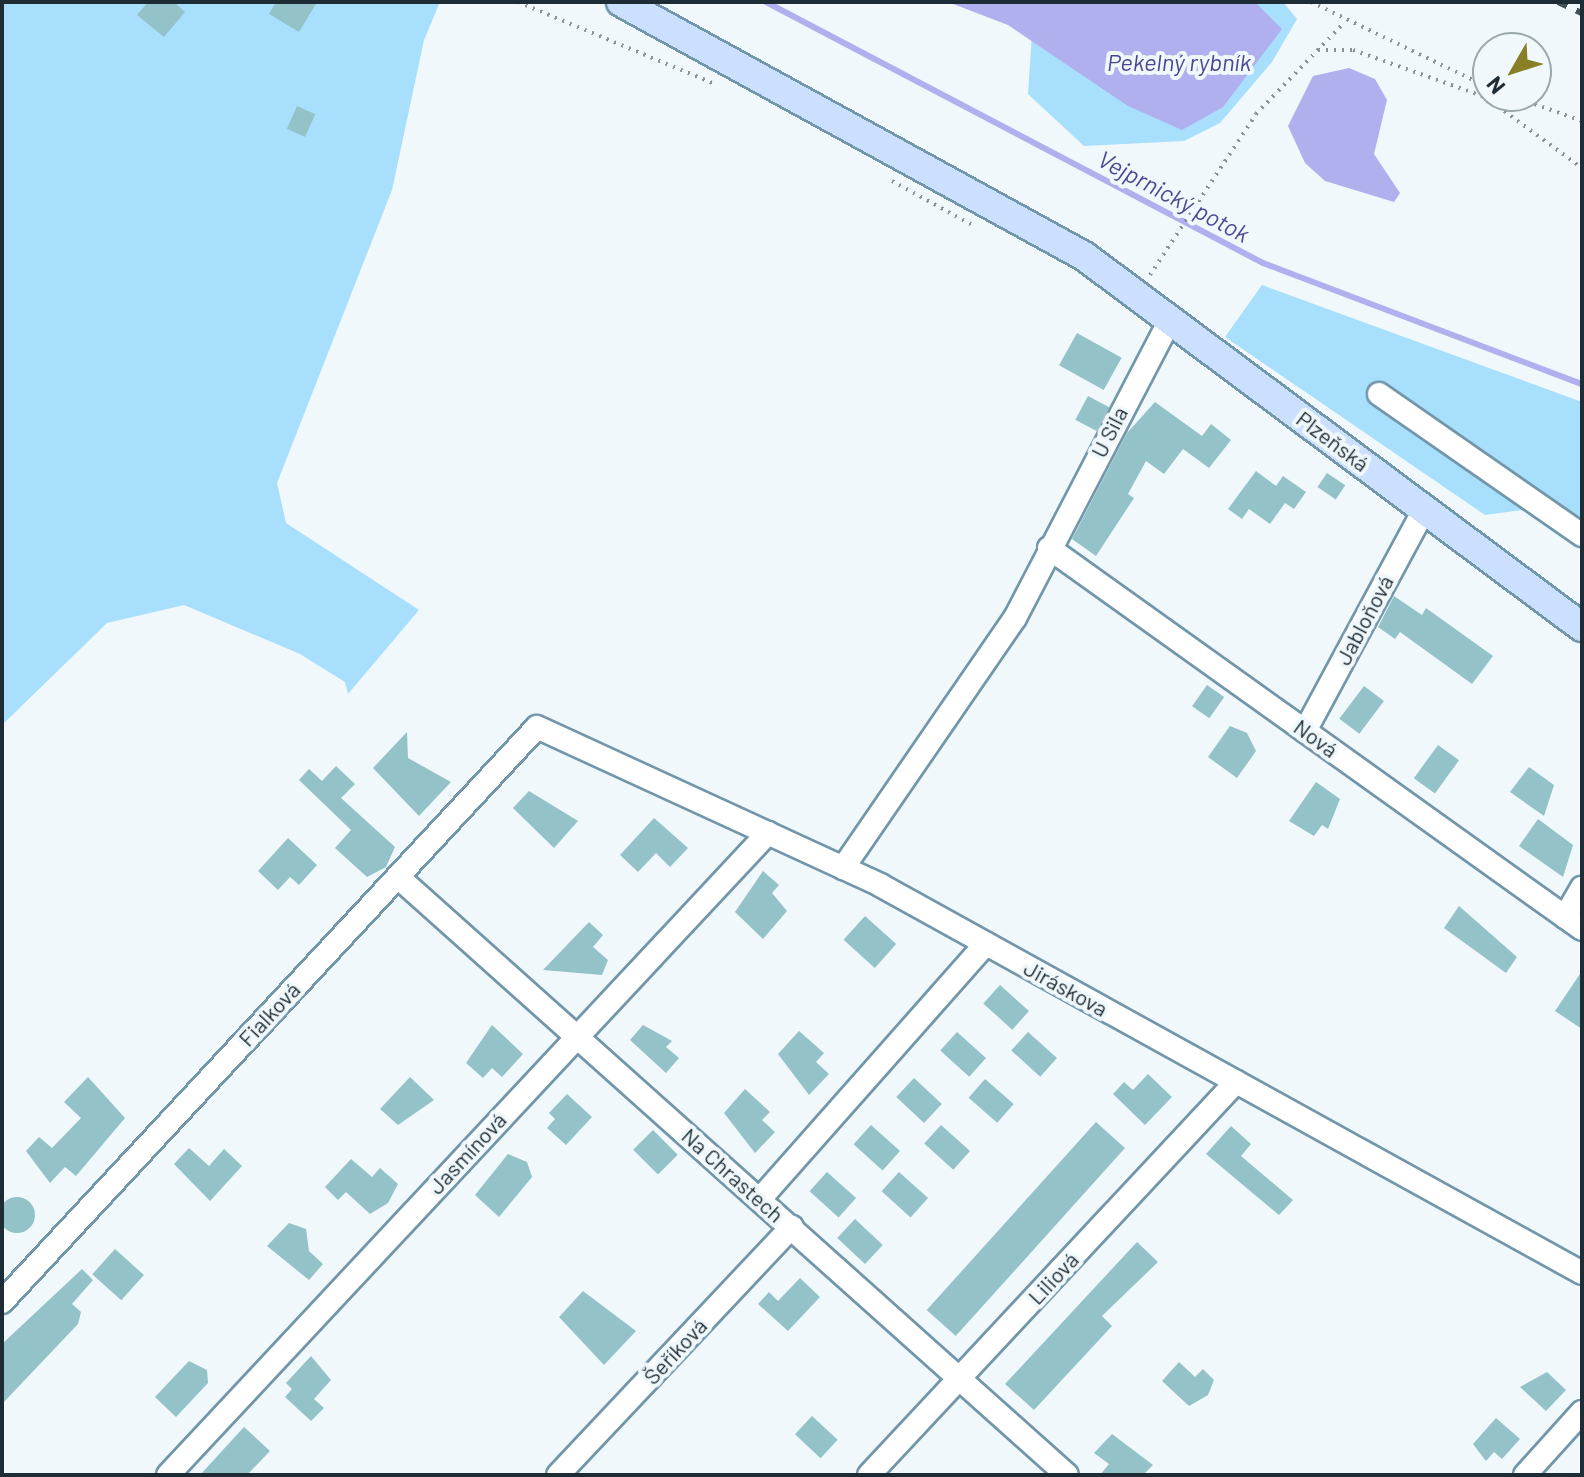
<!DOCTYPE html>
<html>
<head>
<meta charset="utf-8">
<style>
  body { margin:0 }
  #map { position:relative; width:1584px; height:1477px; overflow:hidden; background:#f0f8fc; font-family:Barlow,sans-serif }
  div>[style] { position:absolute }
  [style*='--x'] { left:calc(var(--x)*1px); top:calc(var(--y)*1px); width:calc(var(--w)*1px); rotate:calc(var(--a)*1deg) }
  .green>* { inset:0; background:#a8dffd }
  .water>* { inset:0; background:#b1b0ef }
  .stream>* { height:6px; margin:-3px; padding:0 3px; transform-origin:3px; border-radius:3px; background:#b1b0ef }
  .building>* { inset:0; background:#93c2c8; transform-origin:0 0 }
  .round { border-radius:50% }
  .path>* { height:4px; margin-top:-2px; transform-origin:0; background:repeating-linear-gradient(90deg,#88949a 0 2px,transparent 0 8px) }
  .roads { filter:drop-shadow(2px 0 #7296aa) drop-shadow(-2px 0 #7296aa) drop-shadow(0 2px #7296aa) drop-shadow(0 -2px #7296aa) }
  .minor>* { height:22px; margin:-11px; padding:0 11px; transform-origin:11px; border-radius:11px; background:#fff }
  .major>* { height:28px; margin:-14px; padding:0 14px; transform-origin:14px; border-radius:14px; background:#cbdffe }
  .rail>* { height:6px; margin-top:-3px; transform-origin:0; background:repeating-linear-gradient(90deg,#435159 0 10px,transparent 0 20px) }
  span { translate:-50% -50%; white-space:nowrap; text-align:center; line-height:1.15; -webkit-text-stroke:8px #f0f8fc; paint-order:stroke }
  .street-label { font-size:22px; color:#1e2d35 }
  .water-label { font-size:24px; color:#4e4691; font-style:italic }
  .frame { position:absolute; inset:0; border:4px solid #1e2d35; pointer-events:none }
  .north { position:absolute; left:1472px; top:32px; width:80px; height:80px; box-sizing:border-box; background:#f0f8fc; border:2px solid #9ca7ac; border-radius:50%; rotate:231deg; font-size:22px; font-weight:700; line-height:32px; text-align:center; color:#1e2d35 }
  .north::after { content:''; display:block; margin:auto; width:28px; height:36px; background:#897f26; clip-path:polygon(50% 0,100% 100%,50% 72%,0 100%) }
</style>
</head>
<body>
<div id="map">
  <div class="green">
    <i style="clip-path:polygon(2px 2px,440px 2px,424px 40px,392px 190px,277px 483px,286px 523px,419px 610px,348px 694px,345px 682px,300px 654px,184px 605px,107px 623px,2px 725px)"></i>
    <i style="clip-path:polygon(1051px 2px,1283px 2px,1297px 19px,1272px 62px,1220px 123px,1184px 141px,1084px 146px,1028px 94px,1032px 34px)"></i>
    <i style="clip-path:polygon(1262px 285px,1582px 402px,1582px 530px,1529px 509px,1485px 515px,1225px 337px)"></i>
  </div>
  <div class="water">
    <i style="clip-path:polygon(948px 2px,1255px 2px,1282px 29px,1223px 107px,1182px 130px,1128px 106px,1008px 25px)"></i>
    <i style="clip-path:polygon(1349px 68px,1375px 79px,1387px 100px,1374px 154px,1400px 193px,1394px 202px,1325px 181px,1305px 163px,1288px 126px,1313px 76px)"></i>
  </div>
  <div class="stream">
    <i style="--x:766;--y:2;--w:561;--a:27.71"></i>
    <i style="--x:1263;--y:263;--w:341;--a:20.8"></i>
  </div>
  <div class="building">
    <i style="clip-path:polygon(148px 2px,174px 2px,185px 12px,164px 37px,137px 15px)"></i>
    <i style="clip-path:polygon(276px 2px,317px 2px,299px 32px,269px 14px)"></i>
    <i style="left:297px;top:106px;width:20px;height:25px;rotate:24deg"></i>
    <i style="left:1077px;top:333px;width:51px;height:37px;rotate:29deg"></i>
    <i style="left:1088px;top:396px;width:24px;height:27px;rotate:28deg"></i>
    <i style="clip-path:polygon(1155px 402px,1202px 436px,1211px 424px,1231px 440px,1209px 468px,1183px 449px,1164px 474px,1146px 461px,1128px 494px,1134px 498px,1096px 556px,1072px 539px,1127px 433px)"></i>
    <i style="clip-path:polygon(1256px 471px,1276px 486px,1283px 476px,1306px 492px,1294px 509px,1285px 503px,1270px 524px,1249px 509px,1242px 519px,1228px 509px)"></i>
    <i style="left:1327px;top:473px;width:22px;height:17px;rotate:34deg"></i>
    <i style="clip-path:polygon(1394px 596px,1422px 615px,1426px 608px,1493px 656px,1472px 684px,1400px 632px,1395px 639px,1378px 627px)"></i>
    <i style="left:1207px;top:685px;width:21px;height:26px;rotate:35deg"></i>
    <i style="left:1364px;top:686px;width:25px;height:41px;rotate:37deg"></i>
    <i style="clip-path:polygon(1230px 726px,1247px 733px,1256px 751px,1237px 778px,1208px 757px)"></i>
    <i style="clip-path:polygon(407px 732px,408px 758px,451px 782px,419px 816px,373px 768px)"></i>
    <i style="left:1438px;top:745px;width:26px;height:41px;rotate:36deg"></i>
    <i style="clip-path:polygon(336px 766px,355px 784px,341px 798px,395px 847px,386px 867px,367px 877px,335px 848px,351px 830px,299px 780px,309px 769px,322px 781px)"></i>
    <i style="clip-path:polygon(1529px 767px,1554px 785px,1544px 816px,1510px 792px)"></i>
    <i style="clip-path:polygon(1316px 782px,1340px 799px,1328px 829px,1322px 825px,1314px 836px,1289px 821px)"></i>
    <i style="clip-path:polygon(529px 791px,578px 821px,554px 848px,513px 808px)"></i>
    <i style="clip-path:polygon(654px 818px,688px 848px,670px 867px,656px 853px,638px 872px,620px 855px)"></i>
    <i style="clip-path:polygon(1538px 819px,1573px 845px,1563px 877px,1519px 846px)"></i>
    <i style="clip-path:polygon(288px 838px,317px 865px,299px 885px,290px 877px,278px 890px,258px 871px)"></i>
    <i style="clip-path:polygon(763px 871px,779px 885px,772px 893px,787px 911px,763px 939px,735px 912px)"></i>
    <i style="clip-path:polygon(1459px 906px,1517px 957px,1506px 973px,1444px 928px)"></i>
    <i style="left:865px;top:916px;width:42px;height:32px;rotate:42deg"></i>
    <i style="clip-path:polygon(589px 922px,603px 935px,593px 947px,608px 960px,602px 975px,543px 970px)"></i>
    <i style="clip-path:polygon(1582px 971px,1582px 1029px,1555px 1011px)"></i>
    <i style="left:1000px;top:985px;width:39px;height:25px;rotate:42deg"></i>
    <i style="clip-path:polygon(492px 1025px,523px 1054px,502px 1077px,492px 1068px,483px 1078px,466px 1063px)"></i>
    <i style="clip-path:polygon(643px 1025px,672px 1041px,666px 1047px,679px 1058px,666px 1073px,630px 1040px)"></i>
    <i style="clip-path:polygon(799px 1031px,824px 1053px,816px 1062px,829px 1074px,809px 1095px,778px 1054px)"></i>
    <i style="left:957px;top:1032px;width:39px;height:25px;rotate:42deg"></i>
    <i style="left:1028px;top:1032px;width:39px;height:25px;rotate:42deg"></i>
    <i style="clip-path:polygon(1148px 1074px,1172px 1097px,1145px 1125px,1113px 1094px,1124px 1082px,1133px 1090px)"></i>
    <i style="clip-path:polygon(88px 1077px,125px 1118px,76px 1176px,65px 1167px,50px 1183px,26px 1151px,39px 1137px,52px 1148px,81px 1118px,64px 1102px)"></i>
    <i style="clip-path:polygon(410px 1077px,434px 1100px,398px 1125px,380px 1109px)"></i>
    <i style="left:914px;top:1078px;width:38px;height:26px;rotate:43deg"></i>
    <i style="left:985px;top:1079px;width:38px;height:25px;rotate:41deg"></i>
    <i style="clip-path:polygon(745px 1089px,770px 1112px,762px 1120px,775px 1132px,755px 1153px,724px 1113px)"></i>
    <i style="clip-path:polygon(567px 1094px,592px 1117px,566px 1145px,547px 1128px,555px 1119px,549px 1113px)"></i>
    <i style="left:1096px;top:1122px;width:39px;height:253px;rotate:42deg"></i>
    <i style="left:871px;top:1125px;width:39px;height:26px;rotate:42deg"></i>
    <i style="left:941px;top:1125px;width:39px;height:25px;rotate:42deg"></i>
    <i style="clip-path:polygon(1231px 1126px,1251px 1144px,1241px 1156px,1293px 1200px,1279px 1215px,1206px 1154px)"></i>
    <i style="left:653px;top:1130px;width:35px;height:28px;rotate:45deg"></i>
    <i style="clip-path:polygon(189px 1148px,209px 1166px,224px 1149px,242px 1166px,210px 1201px,174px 1164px)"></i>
    <i style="clip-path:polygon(508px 1154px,527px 1162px,532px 1177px,499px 1217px,475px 1195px)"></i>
    <i style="clip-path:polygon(351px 1159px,372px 1177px,380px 1168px,398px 1184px,388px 1203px,370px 1214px,346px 1192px,338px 1200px,325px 1187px)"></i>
    <i style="left:827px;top:1172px;width:39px;height:26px;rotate:42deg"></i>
    <i style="left:899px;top:1172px;width:39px;height:26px;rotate:42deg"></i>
    <i class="round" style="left:-1px;top:1197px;width:36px;height:36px"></i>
    <i style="left:855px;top:1219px;width:38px;height:26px;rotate:43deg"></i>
    <i style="clip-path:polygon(289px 1223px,306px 1229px,309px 1251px,323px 1264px,309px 1280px,267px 1246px)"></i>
    <i style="clip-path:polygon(1137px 1242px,1158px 1262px,1102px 1316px,1112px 1326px,1034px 1410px,1005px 1384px)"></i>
    <i style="left:115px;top:1249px;width:39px;height:34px;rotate:42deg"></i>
    <i style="clip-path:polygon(82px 1269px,93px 1280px,72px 1304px,81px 1312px,78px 1324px,2px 1404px,2px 1344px)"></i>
    <i style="clip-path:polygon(800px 1278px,820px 1297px,788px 1331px,758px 1304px,769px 1292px,778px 1301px)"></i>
    <i style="clip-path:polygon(583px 1291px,636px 1331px,604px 1365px,559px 1317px)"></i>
    <i style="clip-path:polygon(311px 1356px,331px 1380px,314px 1399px,324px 1408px,311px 1421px,285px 1397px,292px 1389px,286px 1383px)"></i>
    <i style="clip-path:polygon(189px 1361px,207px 1370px,208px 1383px,176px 1417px,155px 1397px)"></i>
    <i style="clip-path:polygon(1179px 1362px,1195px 1377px,1203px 1369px,1214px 1380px,1208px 1395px,1189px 1406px,1162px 1381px)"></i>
    <i style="clip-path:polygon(1547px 1372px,1566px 1390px,1546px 1411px,1520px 1387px)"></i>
    <i style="left:812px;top:1416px;width:35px;height:25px;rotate:43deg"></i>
    <i style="clip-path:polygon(1496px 1418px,1520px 1439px,1502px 1459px,1494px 1452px,1486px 1461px,1473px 1444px)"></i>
    <i style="clip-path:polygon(244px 1427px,270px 1451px,247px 1475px,200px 1475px)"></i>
    <i style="clip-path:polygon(1112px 1434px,1153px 1465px,1143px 1475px,1100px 1475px,1109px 1464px,1094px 1453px)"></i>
  </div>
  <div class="path">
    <i style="--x:518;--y:2;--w:211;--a:22.6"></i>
    <i style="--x:1311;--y:2;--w:196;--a:25.7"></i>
    <i style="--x:1318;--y:50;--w:35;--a:0"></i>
    <i style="--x:1353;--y:50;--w:140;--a:19.6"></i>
    <i style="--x:1485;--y:97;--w:120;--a:36.2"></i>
    <i style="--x:1512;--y:96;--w:74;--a:19.7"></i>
    <i style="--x:892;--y:181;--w:91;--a:28.8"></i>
    <i style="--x:1150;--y:275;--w:193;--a:-56.6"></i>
    <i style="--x:1256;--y:114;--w:127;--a:-46"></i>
  </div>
  <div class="roads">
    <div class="minor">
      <i style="--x:1379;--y:394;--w:247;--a:34.8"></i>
      <i style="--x:1049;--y:548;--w:655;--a:35.56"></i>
      <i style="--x:1305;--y:731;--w:251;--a:-61.7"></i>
      <i style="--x:843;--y:868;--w:303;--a:-55.5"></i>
      <i style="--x:1015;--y:618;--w:338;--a:-62.5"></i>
      <i style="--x:398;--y:877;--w:897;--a:41.79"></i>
      <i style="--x:1565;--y:917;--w:34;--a:-60"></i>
      <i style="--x:760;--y:1199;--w:341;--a:-48.5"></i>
      <i style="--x:2;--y:1302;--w:785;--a:-47.06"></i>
      <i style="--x:537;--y:727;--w:378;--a:24.7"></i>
      <i style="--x:880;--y:885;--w:802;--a:28.93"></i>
      <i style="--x:168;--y:1475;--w:879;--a:-46.94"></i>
      <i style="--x:558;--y:1475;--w:341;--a:-46.7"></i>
      <i style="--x:869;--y:1475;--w:538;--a:-46.96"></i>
      <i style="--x:1525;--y:1475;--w:85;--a:-47.9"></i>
    </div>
    <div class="major">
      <i style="--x:621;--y:2;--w:528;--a:28.75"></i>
      <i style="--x:1084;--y:256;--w:621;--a:36.69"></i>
    </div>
  </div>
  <div class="rail">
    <i style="--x:1558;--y:2;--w:26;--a:25"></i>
  </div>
  <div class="street-label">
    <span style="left:1109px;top:432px;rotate:-63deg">U Sila</span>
    <span style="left:1333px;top:441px;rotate:37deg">Plzeňská</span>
    <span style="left:1364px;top:620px;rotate:-62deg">Jabloňová</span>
    <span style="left:1316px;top:738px;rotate:36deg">Nová</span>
    <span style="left:1066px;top:988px;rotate:29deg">Jiráskova</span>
    <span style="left:269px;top:1014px;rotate:-47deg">Fialková</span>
    <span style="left:467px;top:1153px;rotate:-47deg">Jasmínová</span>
    <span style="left:733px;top:1175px;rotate:42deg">Na Chrastech</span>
    <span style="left:1053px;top:1278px;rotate:-47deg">Liliová</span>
    <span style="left:675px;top:1351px;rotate:-47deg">Šeříková</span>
  </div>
  <div class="water-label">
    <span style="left:1179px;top:62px">Pekelný rybník</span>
    <span style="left:1174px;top:196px;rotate:28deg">Vejprnický potok</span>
  </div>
  <div class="frame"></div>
  <div class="north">N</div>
</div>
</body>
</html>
